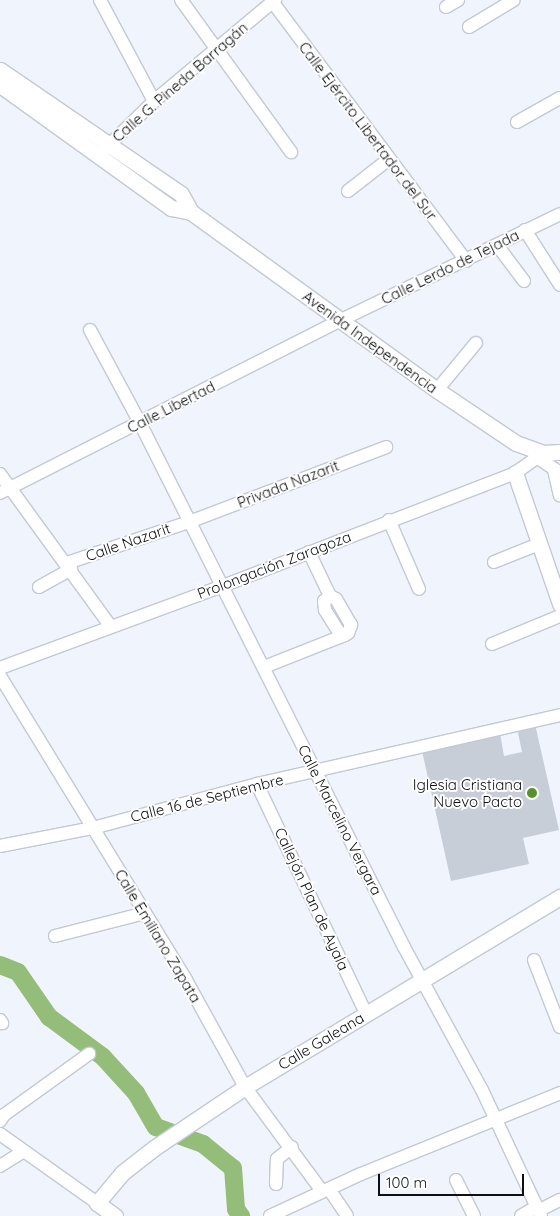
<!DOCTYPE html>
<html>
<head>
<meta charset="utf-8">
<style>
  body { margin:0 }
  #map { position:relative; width:560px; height:1216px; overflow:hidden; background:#f0f4fd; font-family:Quicksand,sans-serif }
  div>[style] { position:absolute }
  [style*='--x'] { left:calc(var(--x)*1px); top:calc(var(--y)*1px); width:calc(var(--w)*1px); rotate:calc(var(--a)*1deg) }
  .river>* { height:18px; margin:-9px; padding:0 9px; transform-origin:9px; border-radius:9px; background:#94bd79 }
  .building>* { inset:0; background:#c8ced8 }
  .roads { filter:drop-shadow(1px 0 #c3c9d3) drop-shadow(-1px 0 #c3c9d3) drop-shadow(0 1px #c3c9d3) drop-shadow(0 -1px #c3c9d3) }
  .minor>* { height:12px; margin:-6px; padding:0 6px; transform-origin:6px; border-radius:6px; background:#fff }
  .major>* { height:15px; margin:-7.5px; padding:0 7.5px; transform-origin:7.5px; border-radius:7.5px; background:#fff }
  .dots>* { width:14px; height:14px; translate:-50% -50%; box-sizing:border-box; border:2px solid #fff; border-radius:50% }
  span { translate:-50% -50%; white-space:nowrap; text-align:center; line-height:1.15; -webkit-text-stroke:4px #fff; paint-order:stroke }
  .street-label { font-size:15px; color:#0d0f13 }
  .poi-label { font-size:15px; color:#0d0f13 }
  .right { translate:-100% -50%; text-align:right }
  .scale { position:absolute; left:378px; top:1174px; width:146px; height:22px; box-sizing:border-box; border:2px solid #0d0f13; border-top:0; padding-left:6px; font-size:15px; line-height:18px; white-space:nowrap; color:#0d0f13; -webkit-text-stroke:4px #fff; paint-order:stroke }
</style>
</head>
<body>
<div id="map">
  <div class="river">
    <i style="--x:0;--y:965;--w:19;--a:21"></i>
    <i style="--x:18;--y:972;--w:55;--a:55.4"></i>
    <i style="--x:49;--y:1017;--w:67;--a:36.5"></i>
    <i style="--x:103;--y:1057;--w:49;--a:47.5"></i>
    <i style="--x:136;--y:1093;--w:39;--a:60"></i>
    <i style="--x:156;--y:1127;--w:50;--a:19.9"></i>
    <i style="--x:203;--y:1144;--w:38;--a:39"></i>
    <i style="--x:233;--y:1168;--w:41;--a:85.8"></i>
    <i style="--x:236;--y:1209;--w:9;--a:54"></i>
  </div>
  <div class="building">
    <i style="clip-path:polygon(535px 724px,559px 830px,523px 838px,529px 864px,451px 881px,422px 751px,500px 733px,504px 756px,522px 752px,517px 728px)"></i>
  </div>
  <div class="roads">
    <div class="minor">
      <i style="--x:100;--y:0;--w:115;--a:61.9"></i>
      <i style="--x:181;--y:0;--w:188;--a:54.1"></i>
      <i style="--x:271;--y:0;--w:326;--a:53.2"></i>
      <i style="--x:446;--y:7;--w:14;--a:-30"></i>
      <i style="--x:469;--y:27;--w:52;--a:-31"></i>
      <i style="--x:517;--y:122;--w:49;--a:-29.2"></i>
      <i style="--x:102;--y:152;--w:73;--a:-44.4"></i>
      <i style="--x:154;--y:101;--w:158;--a:-39.9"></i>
      <i style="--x:348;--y:191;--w:52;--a:-38"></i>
      <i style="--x:525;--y:230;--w:65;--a:57.5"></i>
      <i style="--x:497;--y:245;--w:45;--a:53.1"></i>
      <i style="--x:90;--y:330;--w:106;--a:61.7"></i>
      <i style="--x:140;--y:423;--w:587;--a:63.26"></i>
      <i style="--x:404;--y:947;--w:163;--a:61.4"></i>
      <i style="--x:482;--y:1090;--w:139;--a:64.9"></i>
      <i style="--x:437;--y:390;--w:61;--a:-50.3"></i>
      <i style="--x:538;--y:458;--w:27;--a:34"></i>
      <i style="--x:554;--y:470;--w:26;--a:77"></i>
      <i style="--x:0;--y:474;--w:189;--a:54"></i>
      <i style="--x:0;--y:493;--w:382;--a:-26.9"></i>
      <i style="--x:341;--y:320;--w:243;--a:-25.8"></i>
      <i style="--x:389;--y:520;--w:75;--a:66.5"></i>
      <i style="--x:309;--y:552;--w:49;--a:64.5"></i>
      <i style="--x:494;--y:562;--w:48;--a:-21.8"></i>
      <i style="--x:67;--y:563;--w:129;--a:-18.6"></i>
      <i style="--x:189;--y:522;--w:211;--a:-20.8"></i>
      <i style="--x:39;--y:587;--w:37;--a:-29"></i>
      <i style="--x:492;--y:644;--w:74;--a:-22.4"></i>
      <i style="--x:264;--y:667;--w:87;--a:-21.6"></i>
      <i style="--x:345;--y:635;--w:4;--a:-34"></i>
      <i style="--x:348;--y:633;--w:9;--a:-69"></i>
      <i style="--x:351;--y:625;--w:30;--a:-120"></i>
      <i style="--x:336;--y:599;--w:7;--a:-153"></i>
      <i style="--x:330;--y:596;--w:8;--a:140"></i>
      <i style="--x:324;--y:601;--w:9;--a:84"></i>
      <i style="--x:325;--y:610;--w:31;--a:58"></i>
      <i style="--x:0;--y:668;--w:234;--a:-20.2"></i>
      <i style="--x:220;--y:587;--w:316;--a:-21.1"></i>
      <i style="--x:515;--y:473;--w:35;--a:-35"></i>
      <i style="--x:0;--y:676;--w:356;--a:58.5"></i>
      <i style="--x:186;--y:980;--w:122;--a:61.1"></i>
      <i style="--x:245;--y:1087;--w:129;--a:53.5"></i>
      <i style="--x:257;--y:784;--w:255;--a:64.6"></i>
      <i style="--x:0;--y:846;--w:95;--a:-11"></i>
      <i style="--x:93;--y:828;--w:170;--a:-15"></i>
      <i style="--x:257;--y:784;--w:311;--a:-12.8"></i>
      <i style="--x:55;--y:936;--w:93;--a:-14.3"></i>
      <i style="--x:534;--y:960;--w:72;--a:68.8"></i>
      <i style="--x:0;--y:1020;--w:4;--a:56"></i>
      <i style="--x:0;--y:1121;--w:7;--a:-56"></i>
      <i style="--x:4;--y:1115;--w:105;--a:-35.7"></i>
      <i style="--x:0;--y:1134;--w:119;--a:35.4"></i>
      <i style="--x:0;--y:1166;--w:28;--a:-32"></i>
      <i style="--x:456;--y:1180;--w:40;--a:63.4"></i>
      <i style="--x:276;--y:1184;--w:25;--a:-88"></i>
      <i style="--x:277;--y:1159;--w:19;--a:-39"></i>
      <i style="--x:329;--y:1189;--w:32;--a:56"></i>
      <i style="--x:538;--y:1211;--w:25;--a:-27"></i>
      <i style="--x:270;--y:1216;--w:100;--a:-24.8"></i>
      <i style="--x:361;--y:1174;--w:215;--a:-22.1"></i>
      <i style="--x:521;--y:1216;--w:17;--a:-31"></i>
    </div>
    <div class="major">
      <i style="--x:0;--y:70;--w:219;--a:34.4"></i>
      <i style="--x:181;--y:194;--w:21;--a:61"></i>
      <i style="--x:191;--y:212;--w:304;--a:35.9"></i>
      <i style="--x:437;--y:390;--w:95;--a:33.9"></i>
      <i style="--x:516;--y:443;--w:30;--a:20"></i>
      <i style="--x:544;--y:453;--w:16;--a:-4"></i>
      <i style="--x:0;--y:85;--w:211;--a:35.7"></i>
      <i style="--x:171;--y:208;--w:20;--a:11"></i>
      <i style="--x:515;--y:473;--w:139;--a:71"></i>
      <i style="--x:115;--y:1216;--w:22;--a:-144"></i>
      <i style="--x:97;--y:1203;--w:39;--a:-50"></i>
      <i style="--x:122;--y:1173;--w:41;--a:-38"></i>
      <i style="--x:154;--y:1148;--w:110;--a:-33.8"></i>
      <i style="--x:245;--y:1087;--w:368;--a:-31.1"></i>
    </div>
  </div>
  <div class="dots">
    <i style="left:532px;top:793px;background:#58902b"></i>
  </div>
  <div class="street-label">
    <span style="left:180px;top:82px;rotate:-41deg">Calle G. Pineda Barragán</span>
    <span style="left:368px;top:131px;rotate:53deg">Calle Ejército Libertador del Sur</span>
    <span style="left:450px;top:267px;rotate:-26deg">Calle Lerdo de Tejada</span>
    <span style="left:370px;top:342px;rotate:36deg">Avenida Independencia</span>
    <span style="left:171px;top:407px;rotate:-27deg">Calle Libertad</span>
    <span style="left:288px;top:484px;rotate:-21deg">Privada Nazarit</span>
    <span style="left:128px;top:542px;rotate:-19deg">Calle Nazarit</span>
    <span style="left:274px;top:565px;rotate:-21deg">Prolongación Zaragoza</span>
    <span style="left:207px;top:798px;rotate:-14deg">Calle 16 de Septiembre</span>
    <span style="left:340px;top:820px;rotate:63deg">Calle Marcelino Vergara</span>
    <span style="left:312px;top:899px;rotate:65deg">Callejón Plan de Ayala</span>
    <span style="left:158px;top:936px;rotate:59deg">Calle Emiliano Zapata</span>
    <span style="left:321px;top:1041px;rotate:-31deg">Calle Galeana</span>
  </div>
  <div class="poi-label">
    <span class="right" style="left:522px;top:793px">Iglesia Cristiana<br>Nuevo Pacto</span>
  </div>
  <div class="scale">100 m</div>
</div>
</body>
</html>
